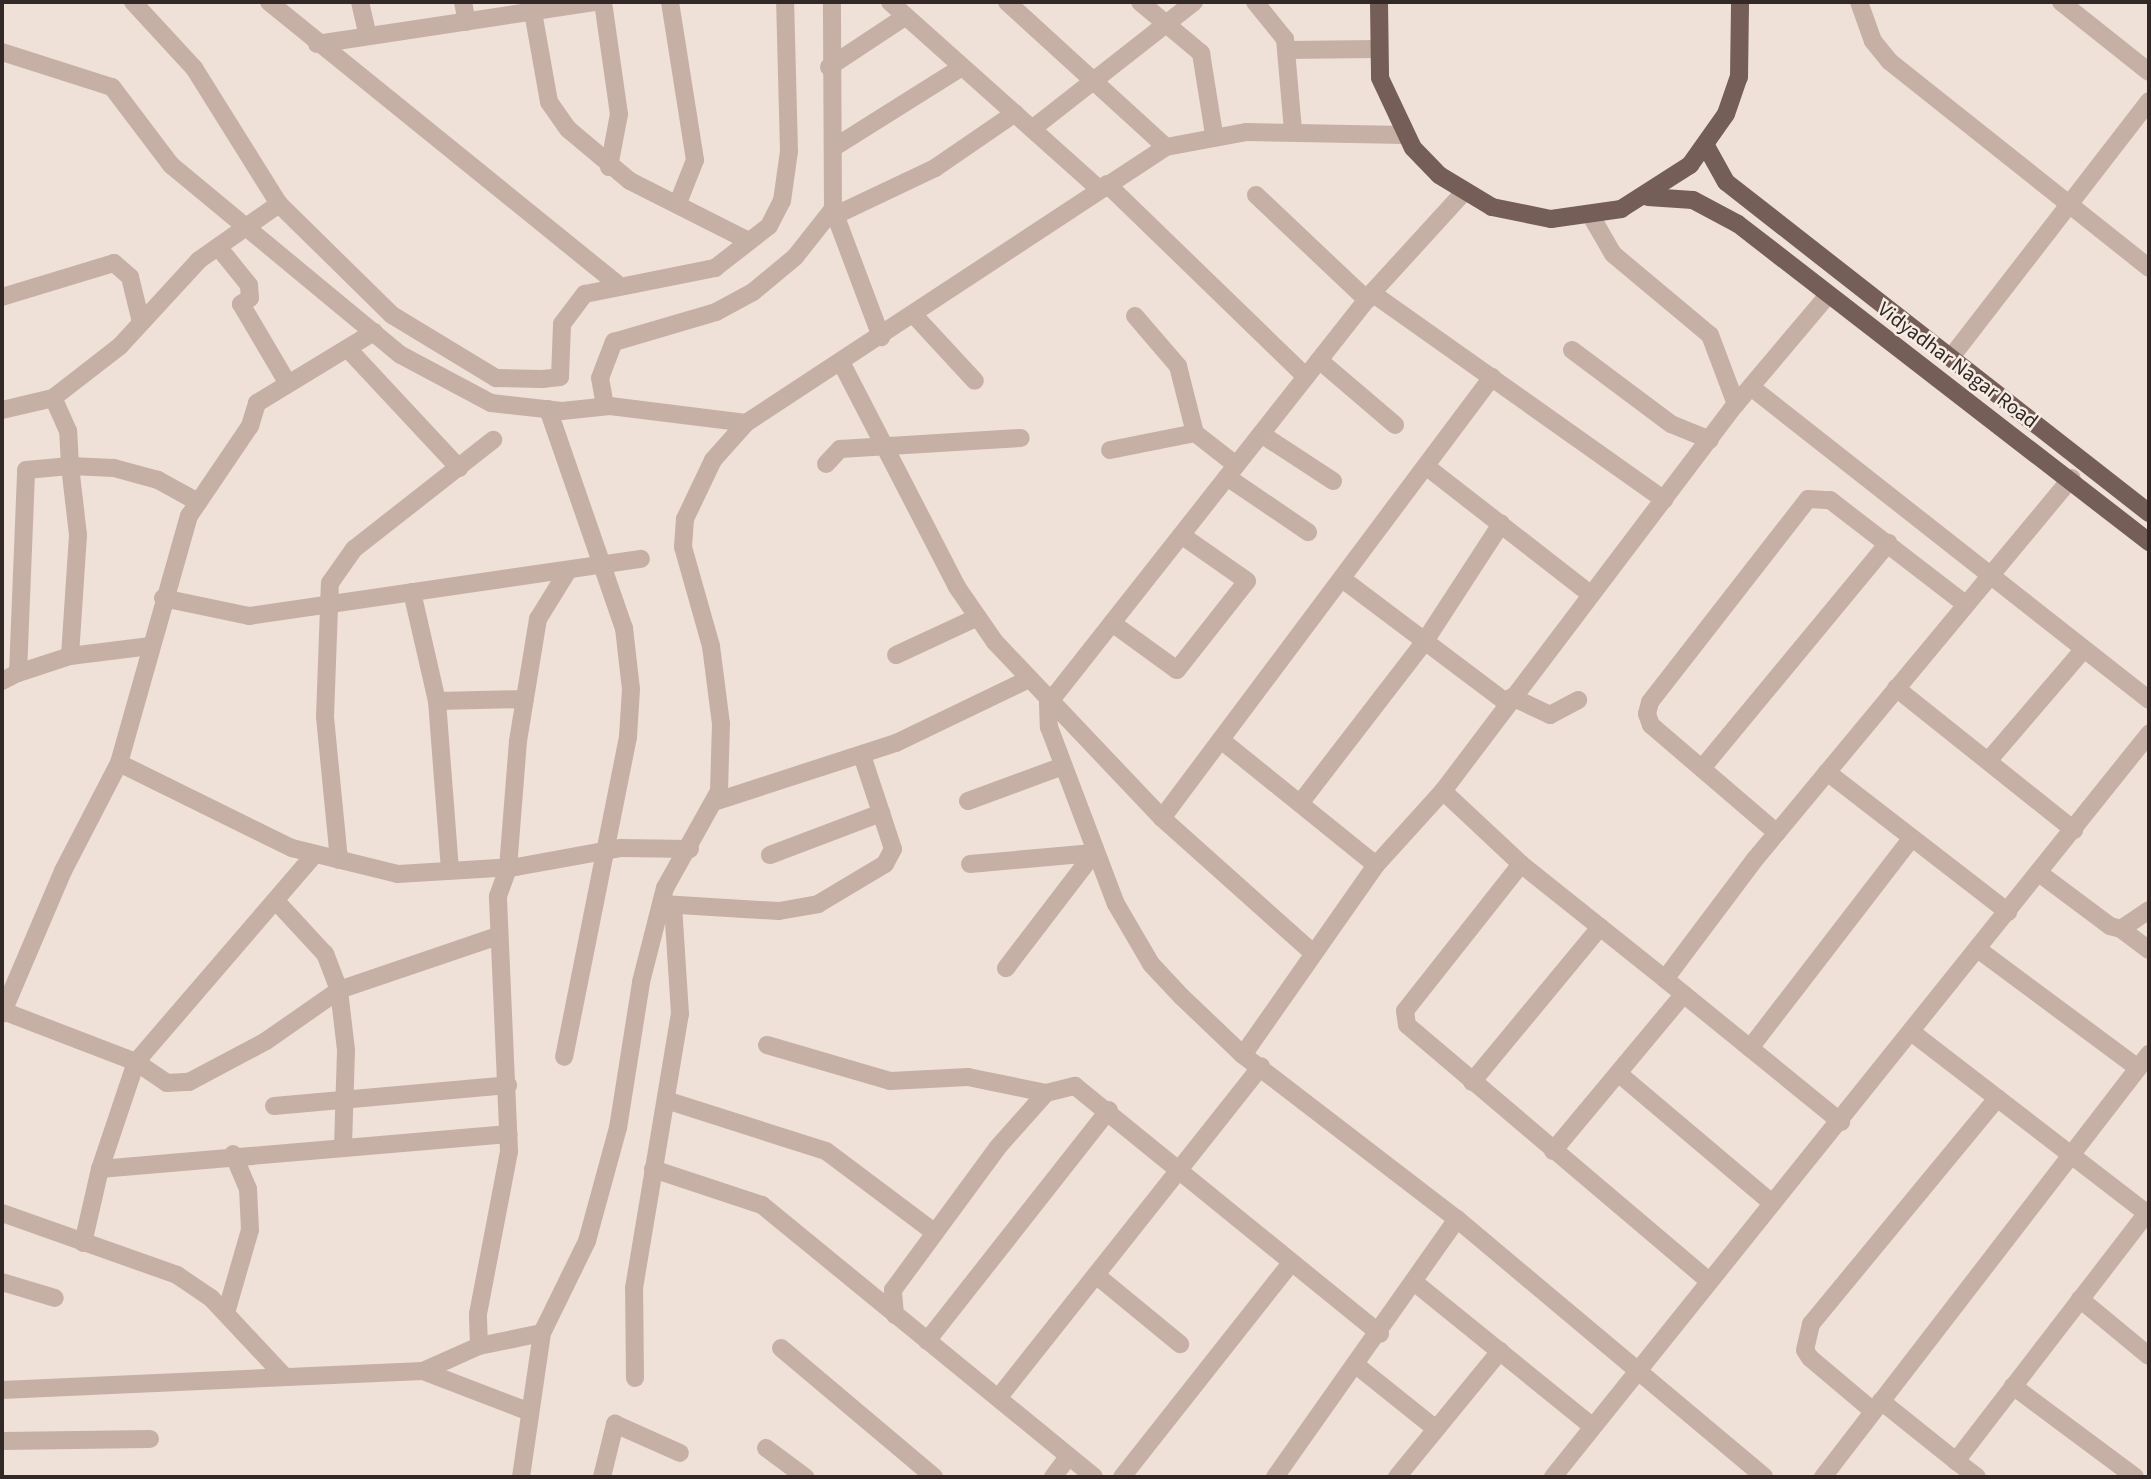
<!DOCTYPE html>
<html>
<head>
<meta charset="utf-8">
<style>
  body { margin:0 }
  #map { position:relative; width:2151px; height:1479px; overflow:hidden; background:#efe1d8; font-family:"Source Sans 3",sans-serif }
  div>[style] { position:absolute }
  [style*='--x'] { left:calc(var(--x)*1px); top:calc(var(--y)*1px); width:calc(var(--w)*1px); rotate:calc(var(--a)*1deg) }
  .minor>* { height:18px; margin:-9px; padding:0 9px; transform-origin:9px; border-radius:9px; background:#c6b0a5 }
  .major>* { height:18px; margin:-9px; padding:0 9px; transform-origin:9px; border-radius:9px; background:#745e57 }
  span { translate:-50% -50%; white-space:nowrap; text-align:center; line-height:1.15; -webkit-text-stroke:5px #f7ece3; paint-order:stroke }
  .street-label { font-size:21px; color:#322826 }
  .frame { position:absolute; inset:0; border:4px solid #322826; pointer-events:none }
</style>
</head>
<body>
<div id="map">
  <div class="minor">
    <i style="--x:133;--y:2;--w:90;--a:47.3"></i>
    <i style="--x:194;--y:68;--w:160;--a:58"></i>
    <i style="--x:279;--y:204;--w:158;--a:44.5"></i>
    <i style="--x:392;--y:315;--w:122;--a:31.2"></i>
    <i style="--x:496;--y:378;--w:46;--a:1.2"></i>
    <i style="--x:542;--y:379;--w:18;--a:-6"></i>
    <i style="--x:560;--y:377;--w:53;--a:-87.8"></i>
    <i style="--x:562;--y:324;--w:38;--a:-53"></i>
    <i style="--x:585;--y:294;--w:133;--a:-11.3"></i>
    <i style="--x:715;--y:268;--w:68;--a:-37.9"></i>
    <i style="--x:769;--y:226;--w:28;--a:-63"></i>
    <i style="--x:782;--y:201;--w:50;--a:-82"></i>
    <i style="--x:789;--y:151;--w:149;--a:-91.5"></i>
    <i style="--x:269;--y:2;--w:447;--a:39"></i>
    <i style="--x:360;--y:2;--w:35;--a:77"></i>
    <i style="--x:463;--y:2;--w:20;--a:79"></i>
    <i style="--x:603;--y:2;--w:113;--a:81.9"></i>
    <i style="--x:619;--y:114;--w:54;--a:100.7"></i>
    <i style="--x:670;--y:2;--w:160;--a:81"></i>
    <i style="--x:695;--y:160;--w:46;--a:111.6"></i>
    <i style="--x:890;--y:2;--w:280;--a:41.8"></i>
    <i style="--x:1007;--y:2;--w:215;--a:42.4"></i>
    <i style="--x:1140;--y:2;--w:80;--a:39.9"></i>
    <i style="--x:1201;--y:53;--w:82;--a:80.9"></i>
    <i style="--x:1255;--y:2;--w:48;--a:51"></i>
    <i style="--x:1285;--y:39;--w:92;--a:85"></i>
    <i style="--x:1859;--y:2;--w:41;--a:70.3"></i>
    <i style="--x:1873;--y:41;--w:26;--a:51"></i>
    <i style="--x:1889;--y:61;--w:332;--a:38.5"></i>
    <i style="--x:2061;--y:2;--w:112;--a:38.5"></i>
    <i style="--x:533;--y:12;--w:91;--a:79.9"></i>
    <i style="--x:549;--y:102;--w:33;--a:55"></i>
    <i style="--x:568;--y:129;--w:81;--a:40"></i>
    <i style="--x:630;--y:181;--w:133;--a:26.8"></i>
    <i style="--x:317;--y:44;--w:282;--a:-8.6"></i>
    <i style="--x:1286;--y:50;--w:91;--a:-0.6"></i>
    <i style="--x:2;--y:52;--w:115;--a:17.7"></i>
    <i style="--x:112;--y:87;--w:98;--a:52.9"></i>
    <i style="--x:171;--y:165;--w:298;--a:39.6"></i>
    <i style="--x:401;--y:355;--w:102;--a:28.1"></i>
    <i style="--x:491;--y:403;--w:71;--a:6.4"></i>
    <i style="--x:562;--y:411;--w:48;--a:-5.9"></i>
    <i style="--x:610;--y:406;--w:137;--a:7.1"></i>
    <i style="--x:829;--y:67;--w:92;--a:-33.5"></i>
    <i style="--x:1032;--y:129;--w:206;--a:-38.1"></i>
    <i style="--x:833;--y:148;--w:152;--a:-32.1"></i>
    <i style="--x:1107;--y:184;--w:277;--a:44.1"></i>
    <i style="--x:1465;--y:191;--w:138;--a:132.4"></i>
    <i style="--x:1372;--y:293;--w:523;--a:128.25"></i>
    <i style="--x:1048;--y:704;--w:23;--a:88"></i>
    <i style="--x:1049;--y:727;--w:189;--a:69.3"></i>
    <i style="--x:1116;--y:904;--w:69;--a:59.7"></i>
    <i style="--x:1151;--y:964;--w:45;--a:46.8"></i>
    <i style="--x:1182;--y:997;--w:84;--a:43.6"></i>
    <i style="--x:1243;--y:1055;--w:270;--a:37.5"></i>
    <i style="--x:1457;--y:1219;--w:401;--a:40"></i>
    <i style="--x:1256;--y:195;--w:153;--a:43.4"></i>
    <i style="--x:833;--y:209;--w:137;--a:69.4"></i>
    <i style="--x:836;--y:215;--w:110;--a:-25.4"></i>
    <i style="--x:935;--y:168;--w:97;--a:-34.5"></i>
    <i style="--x:1591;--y:216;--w:44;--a:59.9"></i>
    <i style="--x:1613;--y:254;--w:126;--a:39.9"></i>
    <i style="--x:1710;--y:335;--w:74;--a:69.4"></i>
    <i style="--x:219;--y:248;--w:48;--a:51"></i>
    <i style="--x:249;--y:285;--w:13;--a:86"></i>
    <i style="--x:250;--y:298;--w:11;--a:146"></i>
    <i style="--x:241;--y:304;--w:91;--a:59.5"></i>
    <i style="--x:1372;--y:293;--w:358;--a:35.3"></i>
    <i style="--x:2;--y:297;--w:117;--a:-16.9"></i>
    <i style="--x:114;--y:263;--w:21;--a:41"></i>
    <i style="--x:130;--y:277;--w:46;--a:76.3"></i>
    <i style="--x:913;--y:314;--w:91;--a:47.2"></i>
    <i style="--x:1135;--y:316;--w:66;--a:49.3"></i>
    <i style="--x:1178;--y:366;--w:69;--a:75.8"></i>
    <i style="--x:1195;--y:433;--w:52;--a:38"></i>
    <i style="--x:348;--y:349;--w:163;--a:47"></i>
    <i style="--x:1572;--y:350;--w:124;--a:36.8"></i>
    <i style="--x:1671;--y:424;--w:42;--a:22.3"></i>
    <i style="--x:1952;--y:356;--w:322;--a:-52.3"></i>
    <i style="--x:1319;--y:360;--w:100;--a:40.5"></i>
    <i style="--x:842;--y:364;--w:251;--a:62.7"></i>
    <i style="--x:957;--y:587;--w:67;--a:55.4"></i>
    <i style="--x:995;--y:642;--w:243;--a:46.5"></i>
    <i style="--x:1162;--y:818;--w:200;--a:41.8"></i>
    <i style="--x:1751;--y:387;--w:506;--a:38.18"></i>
    <i style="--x:605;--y:406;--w:28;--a:-100"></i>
    <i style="--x:600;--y:378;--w:39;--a:-69"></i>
    <i style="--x:614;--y:342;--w:106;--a:-16.4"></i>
    <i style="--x:716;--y:312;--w:42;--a:-28.4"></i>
    <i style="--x:753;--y:292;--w:55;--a:-39.8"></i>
    <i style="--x:795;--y:257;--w:61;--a:-51.6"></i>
    <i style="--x:833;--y:209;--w:207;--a:-90.3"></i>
    <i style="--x:548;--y:409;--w:232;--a:70.9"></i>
    <i style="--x:624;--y:628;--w:61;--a:83.5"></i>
    <i style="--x:631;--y:689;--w:48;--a:93.6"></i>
    <i style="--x:628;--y:737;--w:326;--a:101.3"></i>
    <i style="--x:2;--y:410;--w:52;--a:-13.2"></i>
    <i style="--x:1261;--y:434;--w:86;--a:33.1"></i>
    <i style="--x:1110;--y:450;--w:87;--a:-11.3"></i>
    <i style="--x:826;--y:464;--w:21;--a:-47"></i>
    <i style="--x:840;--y:449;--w:181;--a:-3.5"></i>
    <i style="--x:70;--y:466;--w:69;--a:83.4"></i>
    <i style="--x:78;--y:535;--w:121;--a:93.8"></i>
    <i style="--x:70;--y:656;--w:55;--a:161.9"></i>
    <i style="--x:18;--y:673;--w:203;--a:-87.7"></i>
    <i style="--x:26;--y:470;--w:44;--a:-5.2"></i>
    <i style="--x:1427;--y:467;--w:207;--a:37.9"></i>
    <i style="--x:1227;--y:477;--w:98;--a:34.2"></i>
    <i style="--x:198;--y:502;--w:46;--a:-151.2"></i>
    <i style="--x:158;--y:480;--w:46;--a:-164.7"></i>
    <i style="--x:114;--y:468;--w:44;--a:-177.4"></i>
    <i style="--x:70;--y:466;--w:35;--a:-93"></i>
    <i style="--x:68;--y:431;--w:36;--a:-114"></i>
    <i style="--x:53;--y:398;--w:85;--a:-37.8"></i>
    <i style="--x:120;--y:346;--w:117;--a:-47.4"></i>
    <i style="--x:199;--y:260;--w:98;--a:-35"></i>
    <i style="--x:1345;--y:581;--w:203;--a:37"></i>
    <i style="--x:412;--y:592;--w:112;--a:77.1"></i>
    <i style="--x:437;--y:701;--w:88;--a:-1.3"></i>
    <i style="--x:163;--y:598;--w:88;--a:11.8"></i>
    <i style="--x:249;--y:616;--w:396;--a:-8.3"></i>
    <i style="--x:1112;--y:623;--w:80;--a:35.9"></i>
    <i style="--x:1177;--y:670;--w:113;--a:-51.8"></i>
    <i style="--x:1247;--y:581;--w:80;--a:-145.1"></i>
    <i style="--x:896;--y:655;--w:90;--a:-24.9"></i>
    <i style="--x:70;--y:656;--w:81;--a:-7.1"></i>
    <i style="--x:2;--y:681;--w:18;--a:-27"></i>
    <i style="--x:1896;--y:688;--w:228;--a:38.6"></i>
    <i style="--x:1512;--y:697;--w:42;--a:25.3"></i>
    <i style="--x:1550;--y:715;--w:32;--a:-28"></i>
    <i style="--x:437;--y:701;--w:170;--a:85.6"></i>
    <i style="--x:1221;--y:740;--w:199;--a:38.9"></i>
    <i style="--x:1988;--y:761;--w:146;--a:-49.4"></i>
    <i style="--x:119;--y:763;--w:193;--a:26.2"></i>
    <i style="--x:292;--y:848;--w:109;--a:13.8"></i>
    <i style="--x:398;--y:874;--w:118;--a:-3.4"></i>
    <i style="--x:516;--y:867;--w:107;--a:-10.3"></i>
    <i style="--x:621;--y:848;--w:69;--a:0.8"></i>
    <i style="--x:1703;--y:767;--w:291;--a:-50.4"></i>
    <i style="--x:1827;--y:772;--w:229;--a:37.7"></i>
    <i style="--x:1443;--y:791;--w:107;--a:43.1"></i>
    <i style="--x:1521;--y:864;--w:184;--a:38.6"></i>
    <i style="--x:1665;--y:979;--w:151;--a:-53.1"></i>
    <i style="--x:1756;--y:858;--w:494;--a:-50.3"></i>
    <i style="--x:968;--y:801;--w:101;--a:-20.2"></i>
    <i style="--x:714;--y:802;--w:191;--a:-18"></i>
    <i style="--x:896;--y:743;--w:145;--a:-25.7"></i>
    <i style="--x:1301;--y:802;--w:203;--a:-52.4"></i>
    <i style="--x:1425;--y:641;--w:140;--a:-57"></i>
    <i style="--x:1162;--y:818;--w:551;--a:-53.19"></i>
    <i style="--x:1777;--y:833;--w:166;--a:-139.4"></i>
    <i style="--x:1651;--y:725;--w:12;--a:-110"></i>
    <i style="--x:1647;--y:714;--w:12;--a:-76"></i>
    <i style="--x:1650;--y:702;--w:257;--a:-52.1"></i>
    <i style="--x:1808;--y:499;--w:22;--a:3"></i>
    <i style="--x:1830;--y:500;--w:170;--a:37.6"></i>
    <i style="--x:770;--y:855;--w:119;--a:-20.7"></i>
    <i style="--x:339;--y:860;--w:144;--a:-95.6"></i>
    <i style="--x:325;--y:717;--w:134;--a:-87.9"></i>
    <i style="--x:330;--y:583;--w:42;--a:-54.8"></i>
    <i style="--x:354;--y:549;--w:177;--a:-38.1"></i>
    <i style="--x:970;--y:864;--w:124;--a:-5.1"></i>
    <i style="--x:1094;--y:853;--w:145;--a:127.4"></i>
    <i style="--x:1521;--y:864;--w:187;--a:128.3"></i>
    <i style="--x:1405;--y:1011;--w:14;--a:82"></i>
    <i style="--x:1407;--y:1025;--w:394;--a:40.3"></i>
    <i style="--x:2039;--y:873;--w:89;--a:36.7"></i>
    <i style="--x:2110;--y:926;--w:11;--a:15"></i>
    <i style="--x:2121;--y:929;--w:34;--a:-34"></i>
    <i style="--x:663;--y:904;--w:116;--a:3.5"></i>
    <i style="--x:779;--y:911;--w:40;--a:-10"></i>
    <i style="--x:818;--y:904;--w:78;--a:-30.8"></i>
    <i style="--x:885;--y:864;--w:17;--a:-62"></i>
    <i style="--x:893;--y:849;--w:99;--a:-108.3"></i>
    <i style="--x:2121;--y:929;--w:35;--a:37"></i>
    <i style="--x:1979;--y:950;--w:198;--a:36.6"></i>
    <i style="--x:1665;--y:979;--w:227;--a:39.1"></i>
    <i style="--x:3;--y:1011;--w:142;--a:21"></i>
    <i style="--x:136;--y:1062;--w:37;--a:34"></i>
    <i style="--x:167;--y:1083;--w:22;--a:-3"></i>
    <i style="--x:189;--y:1082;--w:87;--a:-28"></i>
    <i style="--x:266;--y:1041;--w:89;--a:-34.9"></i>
    <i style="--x:339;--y:990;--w:39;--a:-111"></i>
    <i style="--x:325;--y:954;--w:72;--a:-132.8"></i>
    <i style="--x:2;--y:1014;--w:155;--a:-66.9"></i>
    <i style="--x:63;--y:871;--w:122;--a:-62.6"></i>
    <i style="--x:119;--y:763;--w:257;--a:-74.2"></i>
    <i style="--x:189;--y:516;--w:109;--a:-55.9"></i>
    <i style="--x:250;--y:426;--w:24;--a:-73"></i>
    <i style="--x:257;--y:403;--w:137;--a:-31.3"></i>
    <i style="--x:1914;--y:1034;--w:297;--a:37.6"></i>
    <i style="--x:767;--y:1045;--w:128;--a:16.3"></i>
    <i style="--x:890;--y:1081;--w:78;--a:-2.9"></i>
    <i style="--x:968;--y:1077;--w:80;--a:11.6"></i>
    <i style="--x:1750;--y:1048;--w:265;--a:-52.4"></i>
    <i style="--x:1243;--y:1055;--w:232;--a:-55"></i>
    <i style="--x:1376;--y:865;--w:100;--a:-47.8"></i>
    <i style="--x:1443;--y:791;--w:485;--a:-52.9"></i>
    <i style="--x:1736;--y:404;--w:143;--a:-49.8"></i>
    <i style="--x:1618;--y:1073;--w:202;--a:40.2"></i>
    <i style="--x:1472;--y:1082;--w:201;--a:-50.4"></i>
    <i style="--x:669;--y:1101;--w:165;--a:17.7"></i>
    <i style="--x:826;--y:1151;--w:135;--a:36.9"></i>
    <i style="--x:274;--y:1106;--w:235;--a:-5.1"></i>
    <i style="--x:343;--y:1146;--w:96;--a:-88.2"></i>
    <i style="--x:346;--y:1050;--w:60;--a:-96.7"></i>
    <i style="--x:339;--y:990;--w:168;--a:-18.8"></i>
    <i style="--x:1553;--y:1151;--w:204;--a:-50.2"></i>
    <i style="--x:100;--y:1169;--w:113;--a:-71.4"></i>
    <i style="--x:136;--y:1062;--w:274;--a:-49.3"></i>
    <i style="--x:653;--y:1169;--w:115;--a:18.3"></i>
    <i style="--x:762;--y:1205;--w:429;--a:39.3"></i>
    <i style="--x:2;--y:1213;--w:186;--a:19.5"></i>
    <i style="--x:177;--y:1275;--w:41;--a:34.1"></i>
    <i style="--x:211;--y:1298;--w:107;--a:46.9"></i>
    <i style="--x:83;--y:1243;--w:76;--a:-77.1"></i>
    <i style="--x:100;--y:1169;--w:410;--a:-4.9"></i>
    <i style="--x:1096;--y:1275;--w:109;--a:39.4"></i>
    <i style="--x:2;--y:1282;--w:55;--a:16.8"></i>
    <i style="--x:1414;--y:1282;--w:230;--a:39"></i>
    <i style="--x:2080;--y:1299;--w:89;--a:39.6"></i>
    <i style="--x:226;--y:1313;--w:86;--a:-73.9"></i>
    <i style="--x:250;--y:1230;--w:41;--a:-92.8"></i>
    <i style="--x:248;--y:1189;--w:38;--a:-113"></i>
    <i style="--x:895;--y:1315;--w:25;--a:-95"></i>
    <i style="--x:893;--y:1290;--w:177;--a:-53.7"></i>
    <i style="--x:998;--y:1147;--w:72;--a:-48.4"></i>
    <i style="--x:1046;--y:1093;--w:30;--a:-14"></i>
    <i style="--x:1075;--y:1086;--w:393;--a:39.1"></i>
    <i style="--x:927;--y:1341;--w:294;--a:-51.8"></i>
    <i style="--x:479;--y:1346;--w:32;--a:-92"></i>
    <i style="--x:478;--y:1314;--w:166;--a:-79.2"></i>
    <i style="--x:509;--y:1151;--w:255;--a:-92.5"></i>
    <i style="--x:498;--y:896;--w:30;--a:-70"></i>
    <i style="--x:508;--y:868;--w:127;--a:-85.5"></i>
    <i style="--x:518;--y:741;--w:124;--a:-80.7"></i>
    <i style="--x:538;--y:619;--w:55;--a:-58.3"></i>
    <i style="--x:781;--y:1348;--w:200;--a:40.1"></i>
    <i style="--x:1356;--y:1365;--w:102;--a:38.7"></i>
    <i style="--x:635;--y:1378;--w:90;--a:-90.6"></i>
    <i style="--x:634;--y:1288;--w:278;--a:-80.5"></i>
    <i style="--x:680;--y:1014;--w:108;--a:-93.7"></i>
    <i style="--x:2013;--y:1386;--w:152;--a:36.7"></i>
    <i style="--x:2;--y:1390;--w:421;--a:-2.6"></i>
    <i style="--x:999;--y:1397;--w:422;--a:-51.6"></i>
    <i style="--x:1881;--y:1401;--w:96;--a:38.7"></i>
    <i style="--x:1956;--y:1461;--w:317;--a:-52.4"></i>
    <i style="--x:1873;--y:1411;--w:82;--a:-139.9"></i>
    <i style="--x:1810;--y:1358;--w:9;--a:-122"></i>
    <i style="--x:1805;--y:1350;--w:27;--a:-77"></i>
    <i style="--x:1811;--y:1324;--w:293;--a:-50.5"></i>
    <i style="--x:530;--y:1412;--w:115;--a:-159"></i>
    <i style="--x:423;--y:1371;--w:61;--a:-24.1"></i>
    <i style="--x:479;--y:1346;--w:64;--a:-11.7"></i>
    <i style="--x:2;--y:1441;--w:148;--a:-0.8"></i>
    <i style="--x:766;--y:1448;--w:49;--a:36.6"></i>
    <i style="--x:1956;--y:1461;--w:26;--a:37"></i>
    <i style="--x:521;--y:1477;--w:146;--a:-81.7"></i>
    <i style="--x:542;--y:1333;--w:102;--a:-63.9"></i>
    <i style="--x:587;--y:1241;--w:117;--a:-74.7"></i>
    <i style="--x:618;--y:1128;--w:148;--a:-81"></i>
    <i style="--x:641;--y:982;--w:97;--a:-75.7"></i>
    <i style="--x:665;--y:888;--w:111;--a:-60.9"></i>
    <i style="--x:719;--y:791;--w:67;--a:-88.3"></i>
    <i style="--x:721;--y:724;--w:79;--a:-97.3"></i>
    <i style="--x:711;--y:646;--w:103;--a:-105.8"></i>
    <i style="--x:683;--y:547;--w:28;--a:-86"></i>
    <i style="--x:685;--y:519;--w:65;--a:-64.6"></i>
    <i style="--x:713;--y:460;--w:50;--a:-48.3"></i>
    <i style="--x:746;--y:423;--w:503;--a:-33.31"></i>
    <i style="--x:1166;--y:147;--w:81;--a:-10.6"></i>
    <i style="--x:1246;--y:132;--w:159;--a:1.1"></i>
    <i style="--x:602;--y:1477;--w:55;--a:-76.2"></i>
    <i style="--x:615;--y:1424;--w:71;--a:24"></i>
    <i style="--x:1053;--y:1477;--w:26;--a:-53"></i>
    <i style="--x:1122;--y:1477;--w:273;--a:-51.7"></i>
    <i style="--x:1275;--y:1477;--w:316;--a:-54.8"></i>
    <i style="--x:1397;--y:1477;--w:163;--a:-50.7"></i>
    <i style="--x:1553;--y:1477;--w:953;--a:-51.27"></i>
    <i style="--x:1823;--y:1477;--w:534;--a:-52.38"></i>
  </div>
  <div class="major">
    <i style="--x:1379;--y:2;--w:76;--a:89.2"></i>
    <i style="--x:1380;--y:78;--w:77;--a:64.8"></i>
    <i style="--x:1413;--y:148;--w:37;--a:46"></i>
    <i style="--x:1439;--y:175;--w:62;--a:31.1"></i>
    <i style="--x:1492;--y:207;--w:60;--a:11.5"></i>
    <i style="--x:1551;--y:219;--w:71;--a:-8.1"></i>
    <i style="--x:1621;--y:209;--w:82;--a:-32.5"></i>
    <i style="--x:1690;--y:165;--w:62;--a:-54.8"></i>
    <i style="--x:1726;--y:114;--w:39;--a:-71"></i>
    <i style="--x:1739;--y:77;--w:75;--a:-89.2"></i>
    <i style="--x:1706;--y:146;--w:41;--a:60.9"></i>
    <i style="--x:1726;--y:182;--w:537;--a:38.04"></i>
    <i style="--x:1648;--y:197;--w:45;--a:3.8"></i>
    <i style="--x:1693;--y:200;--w:51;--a:28.1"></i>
    <i style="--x:1738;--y:224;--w:520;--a:37.73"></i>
  </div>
  <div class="street-label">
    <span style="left:1958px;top:365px;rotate:37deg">Vidyadhar Nagar Road</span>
  </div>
  <div class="frame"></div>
</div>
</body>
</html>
